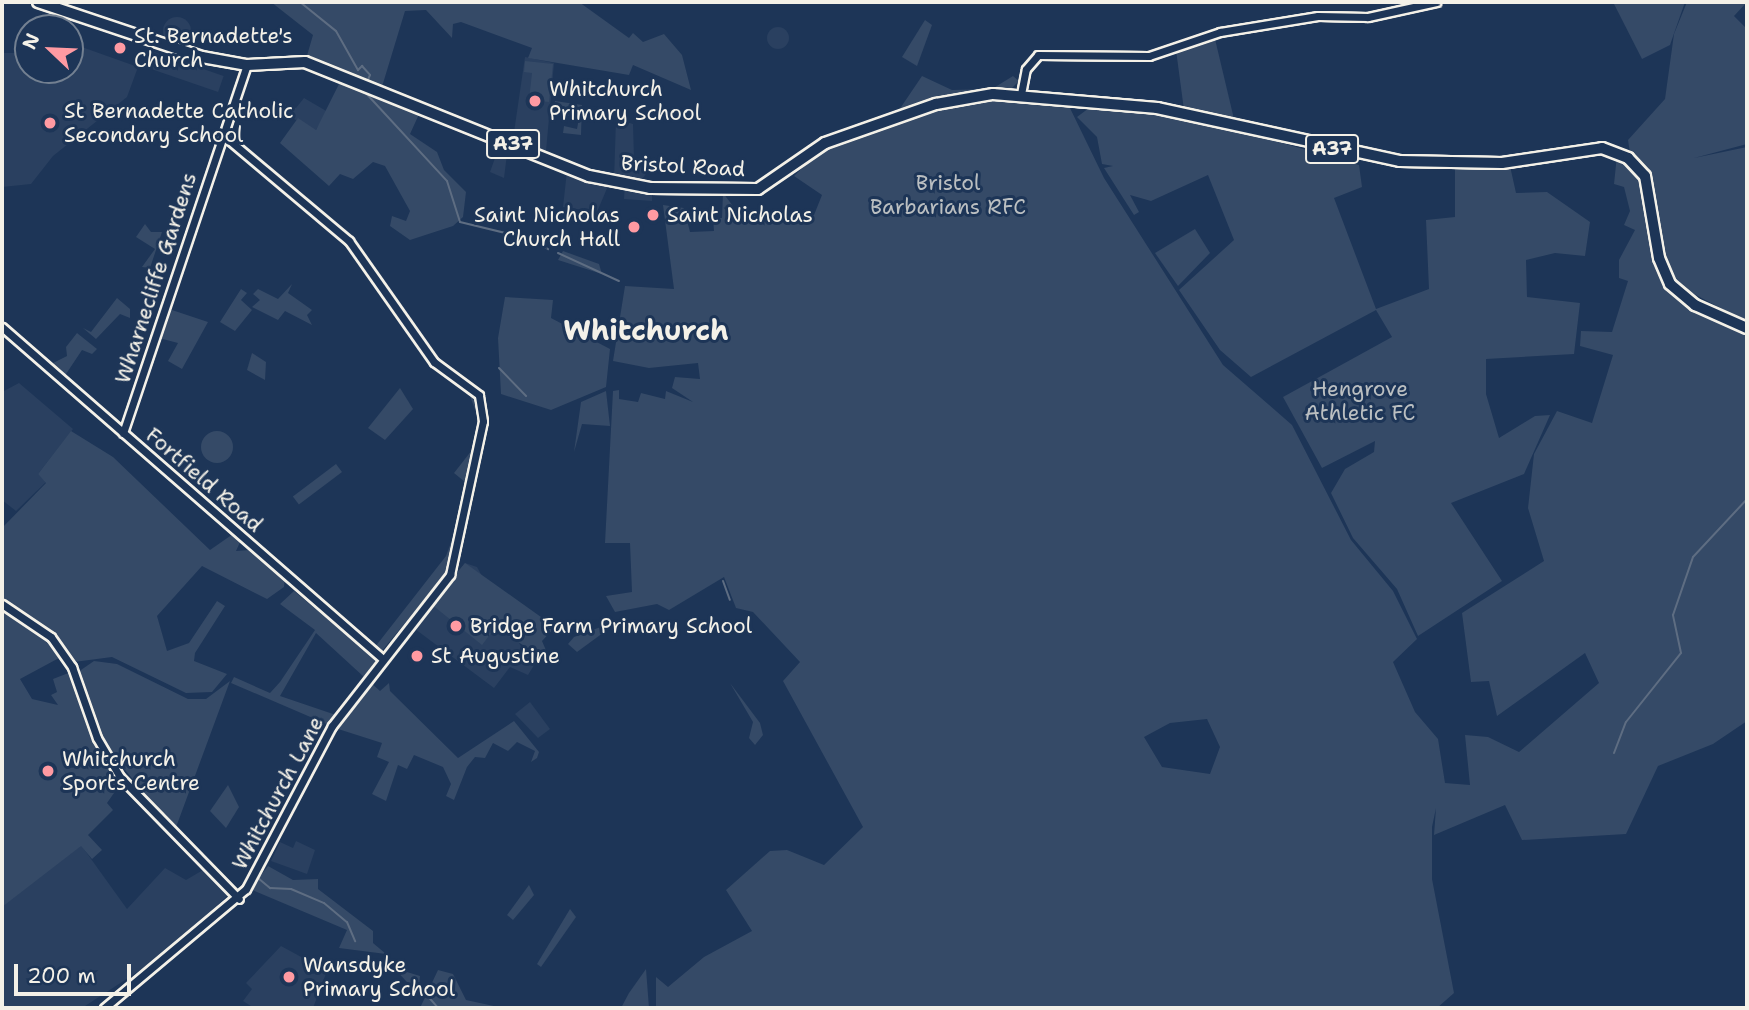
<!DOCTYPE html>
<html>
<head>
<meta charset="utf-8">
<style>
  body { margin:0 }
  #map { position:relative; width:1749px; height:1010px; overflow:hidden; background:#1d3557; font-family:"Shantell Sans",sans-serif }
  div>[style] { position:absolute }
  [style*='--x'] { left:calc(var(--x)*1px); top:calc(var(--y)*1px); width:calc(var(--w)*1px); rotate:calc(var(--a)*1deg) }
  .built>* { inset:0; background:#2a4060; transform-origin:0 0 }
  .round { border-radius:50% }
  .green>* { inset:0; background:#354a67; transform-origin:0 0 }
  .stream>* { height:2px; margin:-1px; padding:0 1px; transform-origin:1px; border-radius:1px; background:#5e6d82 }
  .roads { filter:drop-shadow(2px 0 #f4f1e8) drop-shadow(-2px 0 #f4f1e8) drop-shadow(0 2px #f4f1e8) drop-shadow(0 -2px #f4f1e8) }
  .secondary>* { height:7px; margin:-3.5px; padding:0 3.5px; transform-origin:3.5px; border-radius:3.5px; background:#1d3557 }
  .highway>* { height:10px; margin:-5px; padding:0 5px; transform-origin:5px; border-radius:5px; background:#1d3557 }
  .dots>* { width:19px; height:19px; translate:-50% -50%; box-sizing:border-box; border:4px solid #1d3557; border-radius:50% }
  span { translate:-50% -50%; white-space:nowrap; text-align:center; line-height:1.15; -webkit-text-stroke:6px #1d3557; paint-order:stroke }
  .shield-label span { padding:2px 5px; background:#1d3557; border:2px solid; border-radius:5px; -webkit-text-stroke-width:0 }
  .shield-label { font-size:19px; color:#f4f1e8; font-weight:700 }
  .poi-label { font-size:21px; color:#f4f1e8 }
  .left { translate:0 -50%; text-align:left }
  .right { translate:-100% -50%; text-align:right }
  .street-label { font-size:21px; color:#f4f1e8 }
  .park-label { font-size:21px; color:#bbbfc1 }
  .district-label { font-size:28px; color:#f4f1e8; font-weight:700 }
  .frame { position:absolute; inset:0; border:4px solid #f4f1e8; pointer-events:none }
  .north { position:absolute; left:14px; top:14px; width:70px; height:70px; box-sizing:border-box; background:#1d3557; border:2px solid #738091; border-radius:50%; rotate:293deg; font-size:19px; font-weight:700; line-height:28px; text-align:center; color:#f4f1e8 }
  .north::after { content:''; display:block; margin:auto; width:24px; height:32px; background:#ff9aa2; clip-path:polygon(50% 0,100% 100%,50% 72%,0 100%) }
  .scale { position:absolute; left:14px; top:964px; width:117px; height:32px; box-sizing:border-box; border:4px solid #f4f1e8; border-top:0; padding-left:9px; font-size:21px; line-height:24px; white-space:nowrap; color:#f4f1e8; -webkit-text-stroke:5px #1d3557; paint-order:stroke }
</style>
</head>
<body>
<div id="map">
  <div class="built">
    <i class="round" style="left:163px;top:17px;width:28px;height:28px"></i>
    <i class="round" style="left:767px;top:27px;width:22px;height:22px"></i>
    <i style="clip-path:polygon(79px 46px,138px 67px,127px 97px,53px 156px,31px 184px,2px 187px,2px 53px,24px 53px,28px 70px,44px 70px,55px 79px,70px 70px)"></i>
    <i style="left:148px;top:50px;width:80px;height:17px;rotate:19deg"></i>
    <i style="clip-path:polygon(525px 57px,554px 63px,546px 151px,513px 139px)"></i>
    <i style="clip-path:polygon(304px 98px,328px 112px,315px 131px,275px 108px,277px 102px,296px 108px)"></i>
    <i style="clip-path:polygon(616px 119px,633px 124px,634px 158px,651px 167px,640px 182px,652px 192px,652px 201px,624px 199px,625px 183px,614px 180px)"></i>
    <i style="clip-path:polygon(500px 144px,508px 146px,504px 178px,490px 172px)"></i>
    <i style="clip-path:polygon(567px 171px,608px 186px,597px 212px,563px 207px)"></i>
    <i style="clip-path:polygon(19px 383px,73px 429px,38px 474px,46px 482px,16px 511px,2px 500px,2px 392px)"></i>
    <i style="clip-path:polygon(465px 563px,477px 567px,523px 650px,539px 657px,528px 675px,510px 667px,494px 688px,415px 629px)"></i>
    <i style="clip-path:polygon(530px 702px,550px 729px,538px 738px,515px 714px)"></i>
    <i style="clip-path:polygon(296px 841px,315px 850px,307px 874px,271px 861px,280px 842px,293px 848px)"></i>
    <i style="clip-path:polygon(81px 845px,127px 909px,165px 868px,186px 880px,203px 870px,228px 895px,168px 952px,82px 1008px,2px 1008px,2px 906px)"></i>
    <i style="clip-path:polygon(281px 946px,327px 971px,313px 1008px,254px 1008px,243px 1001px,252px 989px,246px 983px)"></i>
  </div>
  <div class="green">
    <i style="clip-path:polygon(271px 2px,579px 2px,629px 38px,633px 33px,643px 42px,664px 34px,682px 55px,691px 90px,633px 65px,629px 75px,528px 58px,532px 48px,461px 22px,453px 24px,452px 38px,426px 10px,405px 11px,381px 90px,306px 59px,313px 35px)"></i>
    <i style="clip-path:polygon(1613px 2px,1685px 2px,1670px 45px,1642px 59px)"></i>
    <i style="clip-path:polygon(1687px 2px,1747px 2px,1734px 16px,1747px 29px,1747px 144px,1694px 158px,1747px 147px,1747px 322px,1675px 284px,1660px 246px,1650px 180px,1630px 153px,1628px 140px,1665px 99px,1674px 34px)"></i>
    <i style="clip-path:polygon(925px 20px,932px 25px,917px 66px,902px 57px)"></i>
    <i style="clip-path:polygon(1212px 36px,1215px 39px,1234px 119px,1184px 110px,1176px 50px)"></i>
    <i style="clip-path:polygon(525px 61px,553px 64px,549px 102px,529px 100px,532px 73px,524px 72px)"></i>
    <i style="clip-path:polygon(922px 76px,952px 90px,992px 89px,1013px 76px,1019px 81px,1010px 90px,962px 94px,897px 113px)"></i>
    <i style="clip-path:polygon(341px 80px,420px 112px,410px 134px,437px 152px,444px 170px,466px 192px,463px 217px,453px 226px,410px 240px,390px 226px,392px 216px,406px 221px,410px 211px,385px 166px,373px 162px,353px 179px,340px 174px,329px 186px,280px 143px,298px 118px,316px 130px)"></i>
    <i style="clip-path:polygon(evenodd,1006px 99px,1069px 106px,1104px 178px,1223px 365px,1292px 425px,1351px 540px,1393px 591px,1417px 639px,1393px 662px,1415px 712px,1438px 739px,1445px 783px,1470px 785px,1465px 735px,1488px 737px,1519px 752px,1599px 683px,1585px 653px,1497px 716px,1489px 681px,1471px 682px,1462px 613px,1544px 561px,1528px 508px,1534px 454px,1557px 411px,1592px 423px,1613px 355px,1580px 346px,1581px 331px,1612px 332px,1628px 281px,1619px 278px,1619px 260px,1635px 230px,1624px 225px,1630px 211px,1624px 187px,1614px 184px,1617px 155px,1642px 180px,1672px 291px,1747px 334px,1747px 721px,1713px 744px,1658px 766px,1626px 834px,1522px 840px,1505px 805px,1434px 835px,1436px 808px,1432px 827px,1432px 879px,1454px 993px,1437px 1008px,656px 1008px,656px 977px,668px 987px,704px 957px,752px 931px,726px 890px,770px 851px,787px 850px,824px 865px,863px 827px,783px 681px,800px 662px,753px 612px,736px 608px,724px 577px,669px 610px,657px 604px,615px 612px,606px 596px,632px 592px,630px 543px,605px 543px,613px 391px,619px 390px,619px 399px,638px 402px,641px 393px,665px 399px,666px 391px,693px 402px,672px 388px,675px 377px,700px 379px,698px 363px,649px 368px,613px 361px,625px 286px,674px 289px,663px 205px,684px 208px,690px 232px,714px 231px,713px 218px,722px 218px,723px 193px,733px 206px,729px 219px,759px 211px,814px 215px,822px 195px,794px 176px,820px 151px,963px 102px,1006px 99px,1207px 719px,1220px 747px,1210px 774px,1162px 767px,1144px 737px,1170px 723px,1207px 719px)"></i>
    <i style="clip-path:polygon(555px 101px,582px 105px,581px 135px,563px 133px,564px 126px,577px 129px,579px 118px,553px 113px)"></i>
    <i style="clip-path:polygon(1093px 105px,1220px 125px,1359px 165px,1362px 187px,1334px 198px,1376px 309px,1429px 289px,1426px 220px,1455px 217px,1455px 165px,1510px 166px,1516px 193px,1547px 192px,1590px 222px,1585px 256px,1555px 253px,1526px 260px,1527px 297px,1580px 303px,1574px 354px,1486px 359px,1486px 394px,1499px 438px,1535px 416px,1550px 415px,1524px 474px,1451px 503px,1502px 581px,1418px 636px,1397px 589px,1353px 538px,1331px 493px,1345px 469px,1374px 452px,1375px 441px,1322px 468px,1283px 397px,1392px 337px,1376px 310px,1251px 377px,1220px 350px,1179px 290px,1234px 240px,1208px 175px,1151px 201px,1130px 195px,1139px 212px,1134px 215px,1104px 168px,1113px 166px,1102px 164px,1097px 137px,1077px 117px)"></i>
    <i style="clip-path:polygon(145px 224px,151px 232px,162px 232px,150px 268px,142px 267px,155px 249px,136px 237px)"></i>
    <i style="clip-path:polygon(1195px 229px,1210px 253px,1178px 286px,1155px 253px)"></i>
    <i style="clip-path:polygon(563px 251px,599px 264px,602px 274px,558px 260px)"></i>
    <i style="clip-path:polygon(292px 284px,288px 293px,312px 310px,307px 315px,312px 325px,285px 311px,278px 320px,252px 307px,260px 300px,253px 294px,258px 289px,278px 299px)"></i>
    <i style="clip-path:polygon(241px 289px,247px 293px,241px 300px,252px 310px,235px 331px,220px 322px)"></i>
    <i style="clip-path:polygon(505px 297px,553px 300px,551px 318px,610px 349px,606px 387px,551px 410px,501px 394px,498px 338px)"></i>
    <i style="clip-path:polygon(117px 298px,130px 309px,130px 318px,120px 314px,96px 339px,83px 328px,91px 332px)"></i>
    <i style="clip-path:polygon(169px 309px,208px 322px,182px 369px,168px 361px,178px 343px,159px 338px)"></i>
    <i style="clip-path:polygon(77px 333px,97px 349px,92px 354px,82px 350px,64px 377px,53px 363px,67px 356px,66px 347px)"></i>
    <i style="clip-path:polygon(252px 353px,266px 362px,265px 380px,247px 370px)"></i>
    <i style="clip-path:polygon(400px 388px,413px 409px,385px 440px,368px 428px)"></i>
    <i style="clip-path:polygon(468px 391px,476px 397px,481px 418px,451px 567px,381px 652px,375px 647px,446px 556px,457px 526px,465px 482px,454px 473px,472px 450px,478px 417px)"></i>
    <i style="clip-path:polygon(606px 391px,610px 426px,582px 424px,574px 452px,581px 402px)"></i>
    <i style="clip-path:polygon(71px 431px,113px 457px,210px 550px,233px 534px,241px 540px,236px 551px,249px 550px,285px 577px,284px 587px,267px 599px,202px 566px,157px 616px,167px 651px,189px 643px,217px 601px,225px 606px,195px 653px,194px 661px,227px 674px,212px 692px,186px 693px,112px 657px,74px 662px,46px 627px,2px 600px,2px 528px,46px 483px,38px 474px)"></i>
    <i class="round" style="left:201px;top:431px;width:32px;height:32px"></i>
    <i style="left:336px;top:464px;width:10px;height:54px;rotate:53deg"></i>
    <i style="clip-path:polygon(465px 563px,555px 627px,542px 641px,551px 662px,495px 628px,482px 645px,431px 604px)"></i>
    <i style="clip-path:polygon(294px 591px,377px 660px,364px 677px,316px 633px,280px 696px,336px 715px,329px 725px,231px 683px,234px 677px,270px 693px,280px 682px,315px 630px,280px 604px)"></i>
    <i style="clip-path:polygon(2px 607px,49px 639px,59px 658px,20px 679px,32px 699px,58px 705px,51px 695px,57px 692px,53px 679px,71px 672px,94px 742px,121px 783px,107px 803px,113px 810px,88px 835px,102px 850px,92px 859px,81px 846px,2px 907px)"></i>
    <i style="clip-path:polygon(622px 619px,577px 652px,568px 644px,574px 637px)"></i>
    <i style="clip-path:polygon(94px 661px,117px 664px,188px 699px,206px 699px,230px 681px,175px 830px,101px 741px,78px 672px)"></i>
    <i style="clip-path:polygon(369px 681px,380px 691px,389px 683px,390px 691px,458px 758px,514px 721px,539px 752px,537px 758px,531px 762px,535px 751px,517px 742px,508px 751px,493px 743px,485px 758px,475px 757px,467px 767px,454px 800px,446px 796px,451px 784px,443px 767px,414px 755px,407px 769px,398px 765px,386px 801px,372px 794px,389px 762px,377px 757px,382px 743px,335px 728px)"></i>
    <i style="clip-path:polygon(730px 683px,760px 723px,763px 735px,755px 745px,749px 738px,753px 722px)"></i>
    <i style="clip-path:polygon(228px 785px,239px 807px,226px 828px,210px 811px)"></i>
    <i style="clip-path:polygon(268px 866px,293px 880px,318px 879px,318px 889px,373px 931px,373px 943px,386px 954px,339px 948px,347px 930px,250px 889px)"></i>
    <i style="clip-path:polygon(529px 885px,534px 895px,513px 920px,507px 915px)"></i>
    <i style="clip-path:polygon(570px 909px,576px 917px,541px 967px,537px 964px)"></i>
    <i style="clip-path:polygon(394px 968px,420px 976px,418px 994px)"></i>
    <i style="clip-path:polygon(646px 969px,649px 1008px,621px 1008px,629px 993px)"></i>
    <i style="clip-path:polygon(438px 970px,453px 974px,466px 1000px,503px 1008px,420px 1008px)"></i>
  </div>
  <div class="stream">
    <i style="--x:300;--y:2;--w:46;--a:38.9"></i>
    <i style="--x:336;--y:31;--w:45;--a:60.6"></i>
    <i style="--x:358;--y:70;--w:6;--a:-45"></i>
    <i style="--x:362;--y:66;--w:12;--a:48"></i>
    <i style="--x:370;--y:75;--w:8;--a:113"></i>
    <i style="--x:363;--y:90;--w:124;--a:47.3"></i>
    <i style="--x:447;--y:181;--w:43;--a:72.4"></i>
    <i style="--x:460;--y:222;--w:60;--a:13.6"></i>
    <i style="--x:528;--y:238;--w:23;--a:29"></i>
    <i style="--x:558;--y:253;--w:67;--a:24.7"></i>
    <i style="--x:499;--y:368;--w:39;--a:46"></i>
    <i style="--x:723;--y:581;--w:20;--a:70"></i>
    <i style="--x:1614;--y:753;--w:33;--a:-69"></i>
    <i style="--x:1626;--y:722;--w:88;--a:-51.4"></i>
    <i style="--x:1681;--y:653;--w:39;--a:-102"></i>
    <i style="--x:1673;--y:615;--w:61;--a:-71"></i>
    <i style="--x:1693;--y:557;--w:79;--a:-47"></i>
    <i style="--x:258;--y:878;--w:16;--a:40"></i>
    <i style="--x:270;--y:888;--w:21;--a:3"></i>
    <i style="--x:291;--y:889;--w:36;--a:23"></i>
    <i style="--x:324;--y:903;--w:30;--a:40"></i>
    <i style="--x:347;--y:922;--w:21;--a:67"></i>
    <i style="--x:426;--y:994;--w:18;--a:49"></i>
  </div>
  <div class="roads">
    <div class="secondary">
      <i style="--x:1021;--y:94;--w:25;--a:-79"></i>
      <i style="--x:1026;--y:69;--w:18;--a:-49"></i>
      <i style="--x:1038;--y:55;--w:111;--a:0.5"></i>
      <i style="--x:1149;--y:56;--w:75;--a:-18.7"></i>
      <i style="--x:1220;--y:32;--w:99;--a:-9.3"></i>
      <i style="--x:1318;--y:16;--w:50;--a:1.1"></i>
      <i style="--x:1368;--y:17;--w:70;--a:-12.4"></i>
      <i style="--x:2;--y:327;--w:505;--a:41.07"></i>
      <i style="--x:123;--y:433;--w:388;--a:-71.4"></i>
      <i style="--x:2;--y:604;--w:59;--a:34"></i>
      <i style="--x:51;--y:637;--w:37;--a:55"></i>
      <i style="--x:72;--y:667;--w:75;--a:70.6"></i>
      <i style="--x:97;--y:738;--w:45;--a:59.5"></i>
      <i style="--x:120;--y:777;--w:170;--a:45.7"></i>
      <i style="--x:104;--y:1008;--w:185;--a:-40"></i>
      <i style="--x:246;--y:889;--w:184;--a:-62.2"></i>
      <i style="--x:332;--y:726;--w:192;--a:-52"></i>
      <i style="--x:450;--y:575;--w:157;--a:-77.9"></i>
      <i style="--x:483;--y:421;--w:26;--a:-99"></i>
      <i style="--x:479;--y:395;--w:56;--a:-143.7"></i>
      <i style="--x:434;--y:362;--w:148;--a:-125.1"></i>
      <i style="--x:349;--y:241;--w:166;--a:-139.9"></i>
    </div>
    <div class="highway">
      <i style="--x:38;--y:2;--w:173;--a:18.5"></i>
      <i style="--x:202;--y:57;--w:46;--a:10.1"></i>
      <i style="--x:247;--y:65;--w:58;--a:-3"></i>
      <i style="--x:305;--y:62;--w:306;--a:21.9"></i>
      <i style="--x:589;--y:176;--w:62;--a:11.1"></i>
      <i style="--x:650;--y:188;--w:108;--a:0.5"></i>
      <i style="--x:758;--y:189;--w:81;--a:-34.5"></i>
      <i style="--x:825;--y:143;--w:118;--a:-19.4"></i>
      <i style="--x:936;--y:104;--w:58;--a:-10"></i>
      <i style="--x:993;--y:94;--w:165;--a:4.9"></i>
      <i style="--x:1157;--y:108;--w:249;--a:12.3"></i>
      <i style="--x:1400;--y:161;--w:102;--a:1.1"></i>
      <i style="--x:1502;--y:163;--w:101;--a:-8.5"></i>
      <i style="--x:1602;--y:148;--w:28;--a:21"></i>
      <i style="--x:1628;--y:158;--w:25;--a:47"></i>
      <i style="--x:1645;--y:176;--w:83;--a:80.3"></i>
      <i style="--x:1659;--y:258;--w:28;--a:67"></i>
      <i style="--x:1670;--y:284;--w:33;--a:40"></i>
      <i style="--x:1695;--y:305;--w:57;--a:23.9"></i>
    </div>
  </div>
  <div class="dots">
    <i style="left:120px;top:48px;background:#ff9aa2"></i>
    <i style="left:535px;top:101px;background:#ff9aa2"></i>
    <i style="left:50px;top:123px;background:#ff9aa2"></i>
    <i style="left:653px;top:215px;background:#ff9aa2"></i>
    <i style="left:634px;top:227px;background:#ff9aa2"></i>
    <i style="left:456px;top:626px;background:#ff9aa2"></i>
    <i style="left:417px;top:656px;background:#ff9aa2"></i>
    <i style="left:48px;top:771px;background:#ff9aa2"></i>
    <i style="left:289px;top:977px;background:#ff9aa2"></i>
  </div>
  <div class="shield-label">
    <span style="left:513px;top:144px">A37</span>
    <span style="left:1332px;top:149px">A37</span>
  </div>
  <div class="poi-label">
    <span class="left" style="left:134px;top:48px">St. Bernadette's<br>Church</span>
    <span class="left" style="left:549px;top:101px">Whitchurch<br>Primary School</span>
    <span class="left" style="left:64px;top:123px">St Bernadette Catholic<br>Secondary School</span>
    <span class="right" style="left:620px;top:227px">Saint Nicholas<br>Church Hall</span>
    <span class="left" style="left:667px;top:215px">Saint Nicholas</span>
    <span class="left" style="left:470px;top:626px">Bridge Farm Primary School</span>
    <span class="left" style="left:431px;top:656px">St Augustine</span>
    <span class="left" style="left:62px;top:771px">Whitchurch<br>Sports Centre</span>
    <span class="left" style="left:303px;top:977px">Wansdyke<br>Primary School</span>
  </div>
  <div class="street-label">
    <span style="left:683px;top:166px;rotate:3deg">Bristol Road</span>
    <span style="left:156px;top:278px;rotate:-72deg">Wharnecliffe Gardens</span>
    <span style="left:204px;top:480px;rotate:41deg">Fortfield Road</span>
    <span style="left:278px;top:793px;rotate:-62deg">Whitchurch Lane</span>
  </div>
  <div class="park-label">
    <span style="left:948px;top:195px">Bristol<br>Barbarians RFC</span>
    <span style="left:1360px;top:401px">Hengrove<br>Athletic FC</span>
  </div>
  <div class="district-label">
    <span style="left:646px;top:330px">Whitchurch</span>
  </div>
  <div class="frame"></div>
  <div class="north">N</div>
  <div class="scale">200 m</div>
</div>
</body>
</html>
